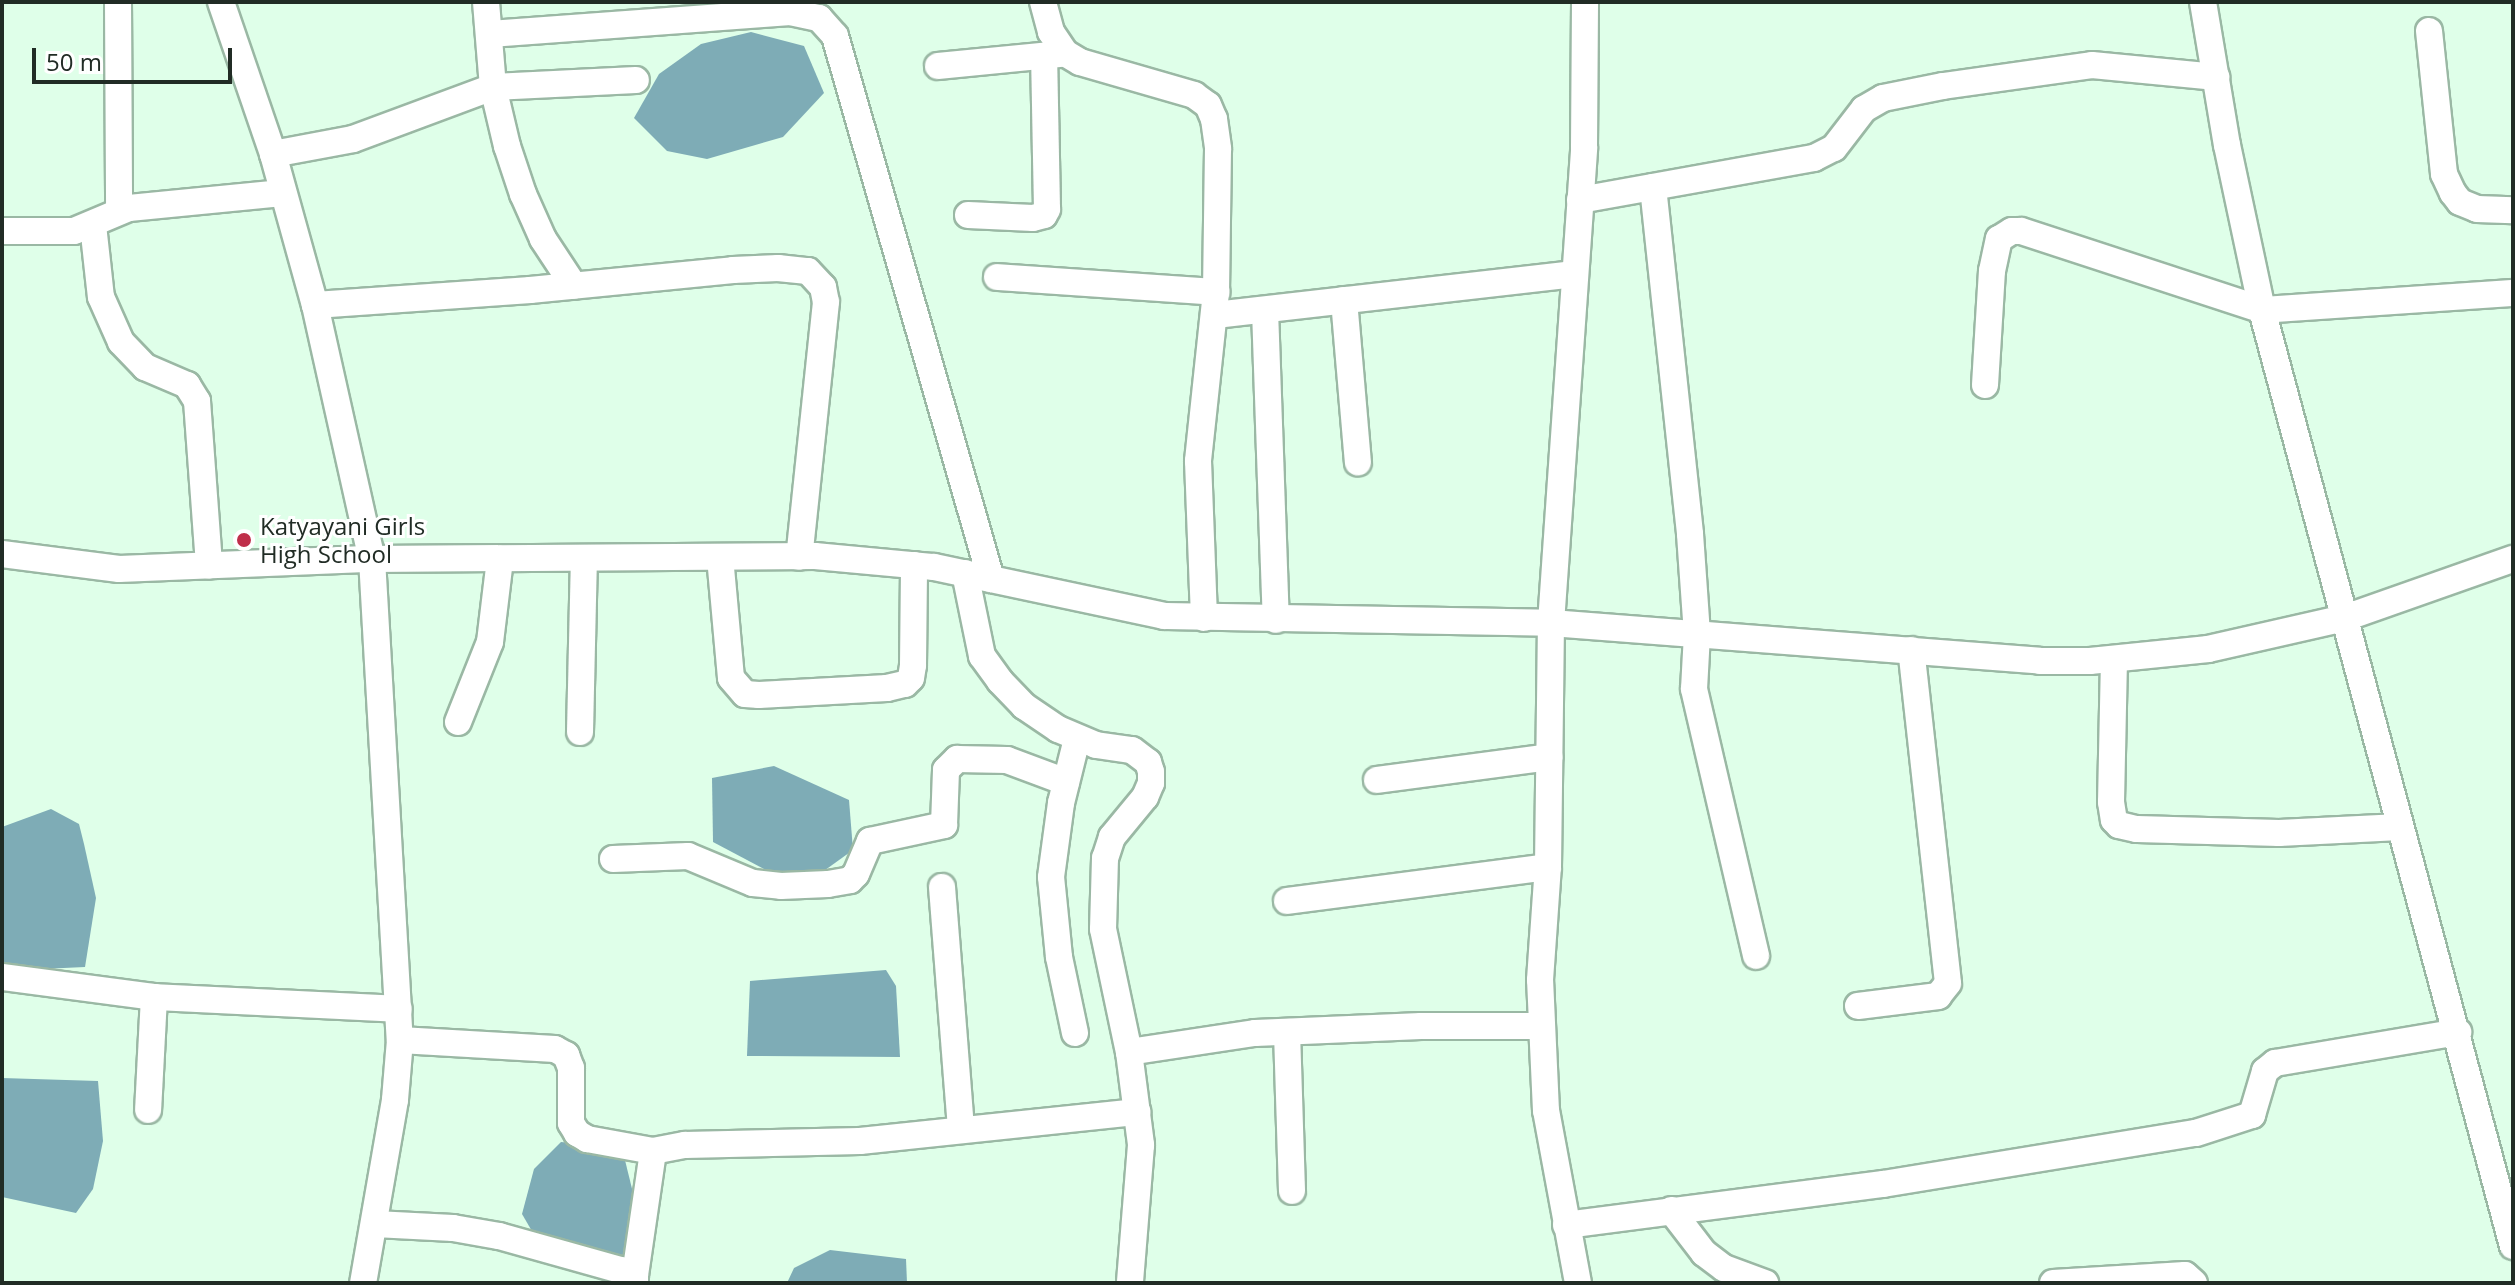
<!DOCTYPE html>
<html>
<head>
<meta charset="utf-8">
<style>
  body { margin:0 }
  #map { position:relative; width:2515px; height:1285px; overflow:hidden; background:#dfffe9; font-family:"Open Sans",sans-serif }
  div>[style] { position:absolute }
  [style*='--x'] { left:calc(var(--x)*1px); top:calc(var(--y)*1px); width:calc(var(--w)*1px); rotate:calc(var(--a)*1deg) }
  .water>* { inset:0; background:#7eacb6 }
  .roads { filter:drop-shadow(2px 0 #9ab8a4) drop-shadow(-2px 0 #9ab8a4) drop-shadow(0 2px #9ab8a4) drop-shadow(0 -2px #9ab8a4) }
  .minor>* { height:26px; margin:-13px; padding:0 13px; transform-origin:13px; border-radius:13px; background:#fff }
  .dots>* { width:22px; height:22px; translate:-50% -50%; box-sizing:border-box; border:4px solid #fff; border-radius:50% }
  span { translate:-50% -50%; white-space:nowrap; text-align:center; line-height:1.15; -webkit-text-stroke:6px #fff; paint-order:stroke }
  .poi-label { font-size:24px; color:#212c25 }
  .left { translate:0 -50%; text-align:left }
  .frame { position:absolute; inset:0; border:4px solid #212c25; pointer-events:none }
  .scale { position:absolute; left:32px; top:48px; width:200px; height:36px; box-sizing:border-box; border:4px solid #212c25; border-top:0; padding-left:10px; font-size:24px; line-height:28px; white-space:nowrap; color:#212c25; -webkit-text-stroke:6px #fff; paint-order:stroke }
</style>
</head>
<body>
<div id="map">
  <div class="water">
    <i style="clip-path:polygon(751px 32px,804px 46px,824px 93px,783px 137px,707px 159px,667px 151px,634px 118px,659px 74px,701px 44px)"></i>
    <i style="clip-path:polygon(774px 766px,849px 800px,853px 850px,821px 873px,777px 876px,713px 842px,712px 778px)"></i>
    <i style="clip-path:polygon(51px 809px,79px 824px,84px 844px,96px 898px,85px 967px,42px 969px,2px 963px,2px 827px)"></i>
    <i style="clip-path:polygon(886px 970px,896px 986px,900px 1057px,747px 1056px,750px 981px)"></i>
    <i style="clip-path:polygon(2px 1078px,98px 1081px,103px 1141px,93px 1189px,76px 1213px,2px 1197px)"></i>
    <i style="clip-path:polygon(561px 1142px,622px 1148px,635px 1201px,621px 1263px,540px 1245px,522px 1214px,534px 1169px)"></i>
    <i style="clip-path:polygon(830px 1250px,906px 1259px,907px 1283px,787px 1283px,794px 1268px)"></i>
  </div>
  <div class="roads">
    <div class="minor">
      <i style="--x:118;--y:2;--w:209;--a:89.7"></i>
      <i style="--x:221;--y:2;--w:161;--a:71.1"></i>
      <i style="--x:273;--y:154;--w:157;--a:74.5"></i>
      <i style="--x:315;--y:305;--w:260;--a:77.4"></i>
      <i style="--x:372;--y:559;--w:482;--a:86.7"></i>
      <i style="--x:400;--y:1040;--w:60;--a:94.8"></i>
      <i style="--x:395;--y:1100;--w:186;--a:99.9"></i>
      <i style="--x:486;--y:2;--w:85;--a:85.3"></i>
      <i style="--x:493;--y:87;--w:61;--a:76.7"></i>
      <i style="--x:507;--y:146;--w:51;--a:71.6"></i>
      <i style="--x:523;--y:194;--w:49;--a:66"></i>
      <i style="--x:543;--y:239;--w:56;--a:56.6"></i>
      <i style="--x:1043;--y:2;--w:31;--a:75"></i>
      <i style="--x:1051;--y:32;--w:25;--a:56"></i>
      <i style="--x:1065;--y:53;--w:17;--a:31"></i>
      <i style="--x:1080;--y:62;--w:119;--a:16.1"></i>
      <i style="--x:1194;--y:95;--w:17;--a:36"></i>
      <i style="--x:1208;--y:105;--w:15;--a:67"></i>
      <i style="--x:1214;--y:119;--w:30;--a:82"></i>
      <i style="--x:1218;--y:149;--w:143;--a:90.8"></i>
      <i style="--x:1216;--y:292;--w:170;--a:96.1"></i>
      <i style="--x:1198;--y:461;--w:157;--a:87.8"></i>
      <i style="--x:2203;--y:2;--w:145;--a:80.5"></i>
      <i style="--x:2227;--y:145;--w:169;--a:78"></i>
      <i style="--x:2262;--y:310;--w:969;--a:74.99"></i>
      <i style="--x:2429;--y:31;--w:144;--a:84"></i>
      <i style="--x:2444;--y:174;--w:21;--a:65"></i>
      <i style="--x:2453;--y:193;--w:11;--a:52"></i>
      <i style="--x:2460;--y:202;--w:18;--a:22"></i>
      <i style="--x:2477;--y:209;--w:36;--a:2"></i>
      <i style="--x:490;--y:34;--w:301;--a:-4.2"></i>
      <i style="--x:790;--y:12;--w:30;--a:12"></i>
      <i style="--x:819;--y:18;--w:24;--a:48"></i>
      <i style="--x:835;--y:36;--w:565;--a:73.97"></i>
      <i style="--x:938;--y:66;--w:124;--a:-5.6"></i>
      <i style="--x:273;--y:154;--w:81;--a:-10.6"></i>
      <i style="--x:353;--y:139;--w:149;--a:-20.4"></i>
      <i style="--x:493;--y:87;--w:143;--a:-2.8"></i>
      <i style="--x:1653;--y:187;--w:349;--a:83.9"></i>
      <i style="--x:1690;--y:534;--w:100;--a:86"></i>
      <i style="--x:1697;--y:634;--w:55;--a:93.1"></i>
      <i style="--x:1694;--y:689;--w:274;--a:76.9"></i>
      <i style="--x:1580;--y:200;--w:238;--a:-10.2"></i>
      <i style="--x:1814;--y:158;--w:22;--a:-27"></i>
      <i style="--x:1834;--y:148;--w:49;--a:-52.4"></i>
      <i style="--x:1864;--y:109;--w:22;--a:-30"></i>
      <i style="--x:1883;--y:98;--w:61;--a:-11.3"></i>
      <i style="--x:1943;--y:86;--w:150;--a:-8"></i>
      <i style="--x:2092;--y:65;--w:125;--a:5.5"></i>
      <i style="--x:968;--y:215;--w:65;--a:2.6"></i>
      <i style="--x:1033;--y:218;--w:11;--a:-15"></i>
      <i style="--x:1044;--y:215;--w:7;--a:-63"></i>
      <i style="--x:1047;--y:209;--w:153;--a:-91.1"></i>
      <i style="--x:93;--y:225;--w:72;--a:83.7"></i>
      <i style="--x:101;--y:297;--w:49;--a:66"></i>
      <i style="--x:121;--y:342;--w:35;--a:46"></i>
      <i style="--x:145;--y:367;--w:46;--a:23.2"></i>
      <i style="--x:187;--y:385;--w:19;--a:58"></i>
      <i style="--x:197;--y:401;--w:165;--a:85.8"></i>
      <i style="--x:2;--y:231;--w:72;--a:0"></i>
      <i style="--x:74;--y:231;--w:60;--a:-22.7"></i>
      <i style="--x:129;--y:208;--w:154;--a:-5.6"></i>
      <i style="--x:997;--y:277;--w:220;--a:3.9"></i>
      <i style="--x:1344;--y:300;--w:163;--a:85.1"></i>
      <i style="--x:315;--y:305;--w:216;--a:-4"></i>
      <i style="--x:530;--y:290;--w:204;--a:-5.6"></i>
      <i style="--x:733;--y:270;--w:45;--a:-2.5"></i>
      <i style="--x:778;--y:268;--w:30;--a:6"></i>
      <i style="--x:808;--y:271;--w:22;--a:47"></i>
      <i style="--x:823;--y:287;--w:15;--a:79"></i>
      <i style="--x:826;--y:302;--w:256;--a:96"></i>
      <i style="--x:1265;--y:310;--w:310;--a:88"></i>
      <i style="--x:1215;--y:315;--w:360;--a:-6.5"></i>
      <i style="--x:1985;--y:385;--w:114;--a:-86.5"></i>
      <i style="--x:1992;--y:271;--w:33;--a:-78"></i>
      <i style="--x:1999;--y:239;--w:15;--a:-32"></i>
      <i style="--x:2012;--y:231;--w:9;--a:0"></i>
      <i style="--x:2021;--y:231;--w:254;--a:18.1"></i>
      <i style="--x:2262;--y:310;--w:252;--a:-3.9"></i>
      <i style="--x:2;--y:554;--w:118;--a:7.3"></i>
      <i style="--x:119;--y:569;--w:253;--a:-2.3"></i>
      <i style="--x:372;--y:559;--w:443;--a:-0.4"></i>
      <i style="--x:815;--y:556;--w:120;--a:5.3"></i>
      <i style="--x:934;--y:567;--w:235;--a:12"></i>
      <i style="--x:1164;--y:616;--w:387;--a:1"></i>
      <i style="--x:1551;--y:623;--w:490;--a:4.4"></i>
      <i style="--x:2040;--y:661;--w:50;--a:0"></i>
      <i style="--x:2090;--y:661;--w:119;--a:-5.8"></i>
      <i style="--x:2208;--y:649;--w:140;--a:-12.8"></i>
      <i style="--x:2345;--y:618;--w:178;--a:-19.4"></i>
      <i style="--x:720;--y:557;--w:121;--a:84.8"></i>
      <i style="--x:731;--y:678;--w:21;--a:49"></i>
      <i style="--x:745;--y:694;--w:14;--a:4"></i>
      <i style="--x:759;--y:695;--w:128;--a:-3.1"></i>
      <i style="--x:887;--y:688;--w:18;--a:-13"></i>
      <i style="--x:905;--y:684;--w:8;--a:-45"></i>
      <i style="--x:911;--y:678;--w:13;--a:-81"></i>
      <i style="--x:913;--y:665;--w:100;--a:-89.4"></i>
      <i style="--x:965;--y:573;--w:85;--a:78.4"></i>
      <i style="--x:982;--y:656;--w:31;--a:54"></i>
      <i style="--x:1000;--y:681;--w:35;--a:46"></i>
      <i style="--x:1024;--y:706;--w:41;--a:34.1"></i>
      <i style="--x:1058;--y:729;--w:41;--a:22.8"></i>
      <i style="--x:1096;--y:745;--w:36;--a:8"></i>
      <i style="--x:1132;--y:750;--w:20;--a:37"></i>
      <i style="--x:1148;--y:762;--w:10;--a:73"></i>
      <i style="--x:1151;--y:772;--w:11;--a:90"></i>
      <i style="--x:1151;--y:783;--w:15;--a:113"></i>
      <i style="--x:1145;--y:797;--w:52;--a:129.5"></i>
      <i style="--x:1112;--y:837;--w:22;--a:108"></i>
      <i style="--x:1105;--y:858;--w:71;--a:91.6"></i>
      <i style="--x:1103;--y:929;--w:126;--a:78.1"></i>
      <i style="--x:1129;--y:1052;--w:94;--a:82.6"></i>
      <i style="--x:1141;--y:1145;--w:138;--a:94.6"></i>
      <i style="--x:2114;--y:659;--w:143;--a:91.2"></i>
      <i style="--x:2111;--y:802;--w:18;--a:81"></i>
      <i style="--x:2114;--y:820;--w:7;--a:45"></i>
      <i style="--x:2119;--y:825;--w:18;--a:13"></i>
      <i style="--x:2137;--y:829;--w:142;--a:1.6"></i>
      <i style="--x:2279;--y:833;--w:121;--a:-2.8"></i>
      <i style="--x:458;--y:722;--w:86;--a:-68.2"></i>
      <i style="--x:490;--y:642;--w:84;--a:-83.1"></i>
      <i style="--x:580;--y:732;--w:172;--a:-88.7"></i>
      <i style="--x:1377;--y:780;--w:174;--a:-7.6"></i>
      <i style="--x:613;--y:859;--w:75;--a:-2.3"></i>
      <i style="--x:688;--y:856;--w:70;--a:22.6"></i>
      <i style="--x:753;--y:883;--w:28;--a:6"></i>
      <i style="--x:781;--y:886;--w:47;--a:-2.4"></i>
      <i style="--x:828;--y:884;--w:22;--a:-10"></i>
      <i style="--x:850;--y:880;--w:8;--a:-45"></i>
      <i style="--x:856;--y:874;--w:36;--a:-67"></i>
      <i style="--x:870;--y:841;--w:76;--a:-12.2"></i>
      <i style="--x:944;--y:825;--w:55;--a:-87.9"></i>
      <i style="--x:946;--y:770;--w:16;--a:-45"></i>
      <i style="--x:957;--y:759;--w:50;--a:1.1"></i>
      <i style="--x:1007;--y:760;--w:63;--a:20.4"></i>
      <i style="--x:942;--y:887;--w:243;--a:85.5"></i>
      <i style="--x:1287;--y:901;--w:263;--a:-7.4"></i>
      <i style="--x:2;--y:977;--w:153;--a:7.5"></i>
      <i style="--x:154;--y:997;--w:113;--a:93"></i>
      <i style="--x:154;--y:997;--w:245;--a:2.8"></i>
      <i style="--x:1858;--y:1006;--w:81;--a:-7.1"></i>
      <i style="--x:1938;--y:996;--w:16;--a:-52"></i>
      <i style="--x:1948;--y:983;--w:335;--a:-96.3"></i>
      <i style="--x:1287;--y:1032;--w:159;--a:88.2"></i>
      <i style="--x:1075;--y:1033;--w:78;--a:-101.9"></i>
      <i style="--x:1059;--y:957;--w:80;--a:-95.7"></i>
      <i style="--x:1051;--y:877;--w:75;--a:-82.3"></i>
      <i style="--x:1061;--y:803;--w:66;--a:-76"></i>
      <i style="--x:400;--y:1040;--w:155;--a:3.3"></i>
      <i style="--x:555;--y:1049;--w:13;--a:29"></i>
      <i style="--x:566;--y:1055;--w:14;--a:69"></i>
      <i style="--x:571;--y:1068;--w:55;--a:90"></i>
      <i style="--x:571;--y:1123;--w:12;--a:59"></i>
      <i style="--x:577;--y:1133;--w:12;--a:31"></i>
      <i style="--x:587;--y:1139;--w:67;--a:10.3"></i>
      <i style="--x:1129;--y:1052;--w:127;--a:-8.6"></i>
      <i style="--x:1255;--y:1033;--w:166;--a:-2.4"></i>
      <i style="--x:1421;--y:1026;--w:120;--a:0"></i>
      <i style="--x:1671;--y:1210;--w:54;--a:52.5"></i>
      <i style="--x:1704;--y:1253;--w:25;--a:37"></i>
      <i style="--x:1724;--y:1268;--w:44;--a:20.1"></i>
      <i style="--x:375;--y:1224;--w:78;--a:2.9"></i>
      <i style="--x:453;--y:1228;--w:47;--a:9.9"></i>
      <i style="--x:499;--y:1236;--w:127;--a:15.6"></i>
      <i style="--x:621;--y:1270;--w:15;--a:20"></i>
      <i style="--x:635;--y:1275;--w:8;--a:90"></i>
      <i style="--x:1566;--y:1225;--w:320;--a:-7.4"></i>
      <i style="--x:1883;--y:1184;--w:317;--a:-9.3"></i>
      <i style="--x:2196;--y:1133;--w:59;--a:-17.8"></i>
      <i style="--x:2252;--y:1115;--w:46;--a:-73.5"></i>
      <i style="--x:2265;--y:1071;--w:13;--a:-39"></i>
      <i style="--x:2275;--y:1063;--w:186;--a:-9.6"></i>
      <i style="--x:635;--y:1275;--w:125;--a:-81.7"></i>
      <i style="--x:653;--y:1151;--w:33;--a:-11"></i>
      <i style="--x:685;--y:1145;--w:175;--a:-1.3"></i>
      <i style="--x:860;--y:1141;--w:279;--a:-6"></i>
      <i style="--x:1578;--y:1283;--w:175;--a:-100.5"></i>
      <i style="--x:1546;--y:1111;--w:131;--a:-92.6"></i>
      <i style="--x:1540;--y:980;--w:113;--a:-86"></i>
      <i style="--x:1548;--y:867;--w:244;--a:-89.3"></i>
      <i style="--x:1551;--y:623;--w:477;--a:-86"></i>
      <i style="--x:1584;--y:147;--w:145;--a:-89.6"></i>
      <i style="--x:2053;--y:1283;--w:132;--a:-3.5"></i>
      <i style="--x:2185;--y:1275;--w:12;--a:42"></i>
    </div>
  </div>
  <div class="dots">
    <i style="left:244px;top:540px;background:#bf2e4a"></i>
  </div>
  <div class="poi-label">
    <span class="left" style="left:260px;top:540px">Katyayani Girls<br>High School</span>
  </div>
  <div class="frame"></div>
  <div class="scale">50 m</div>
</div>
</body>
</html>
